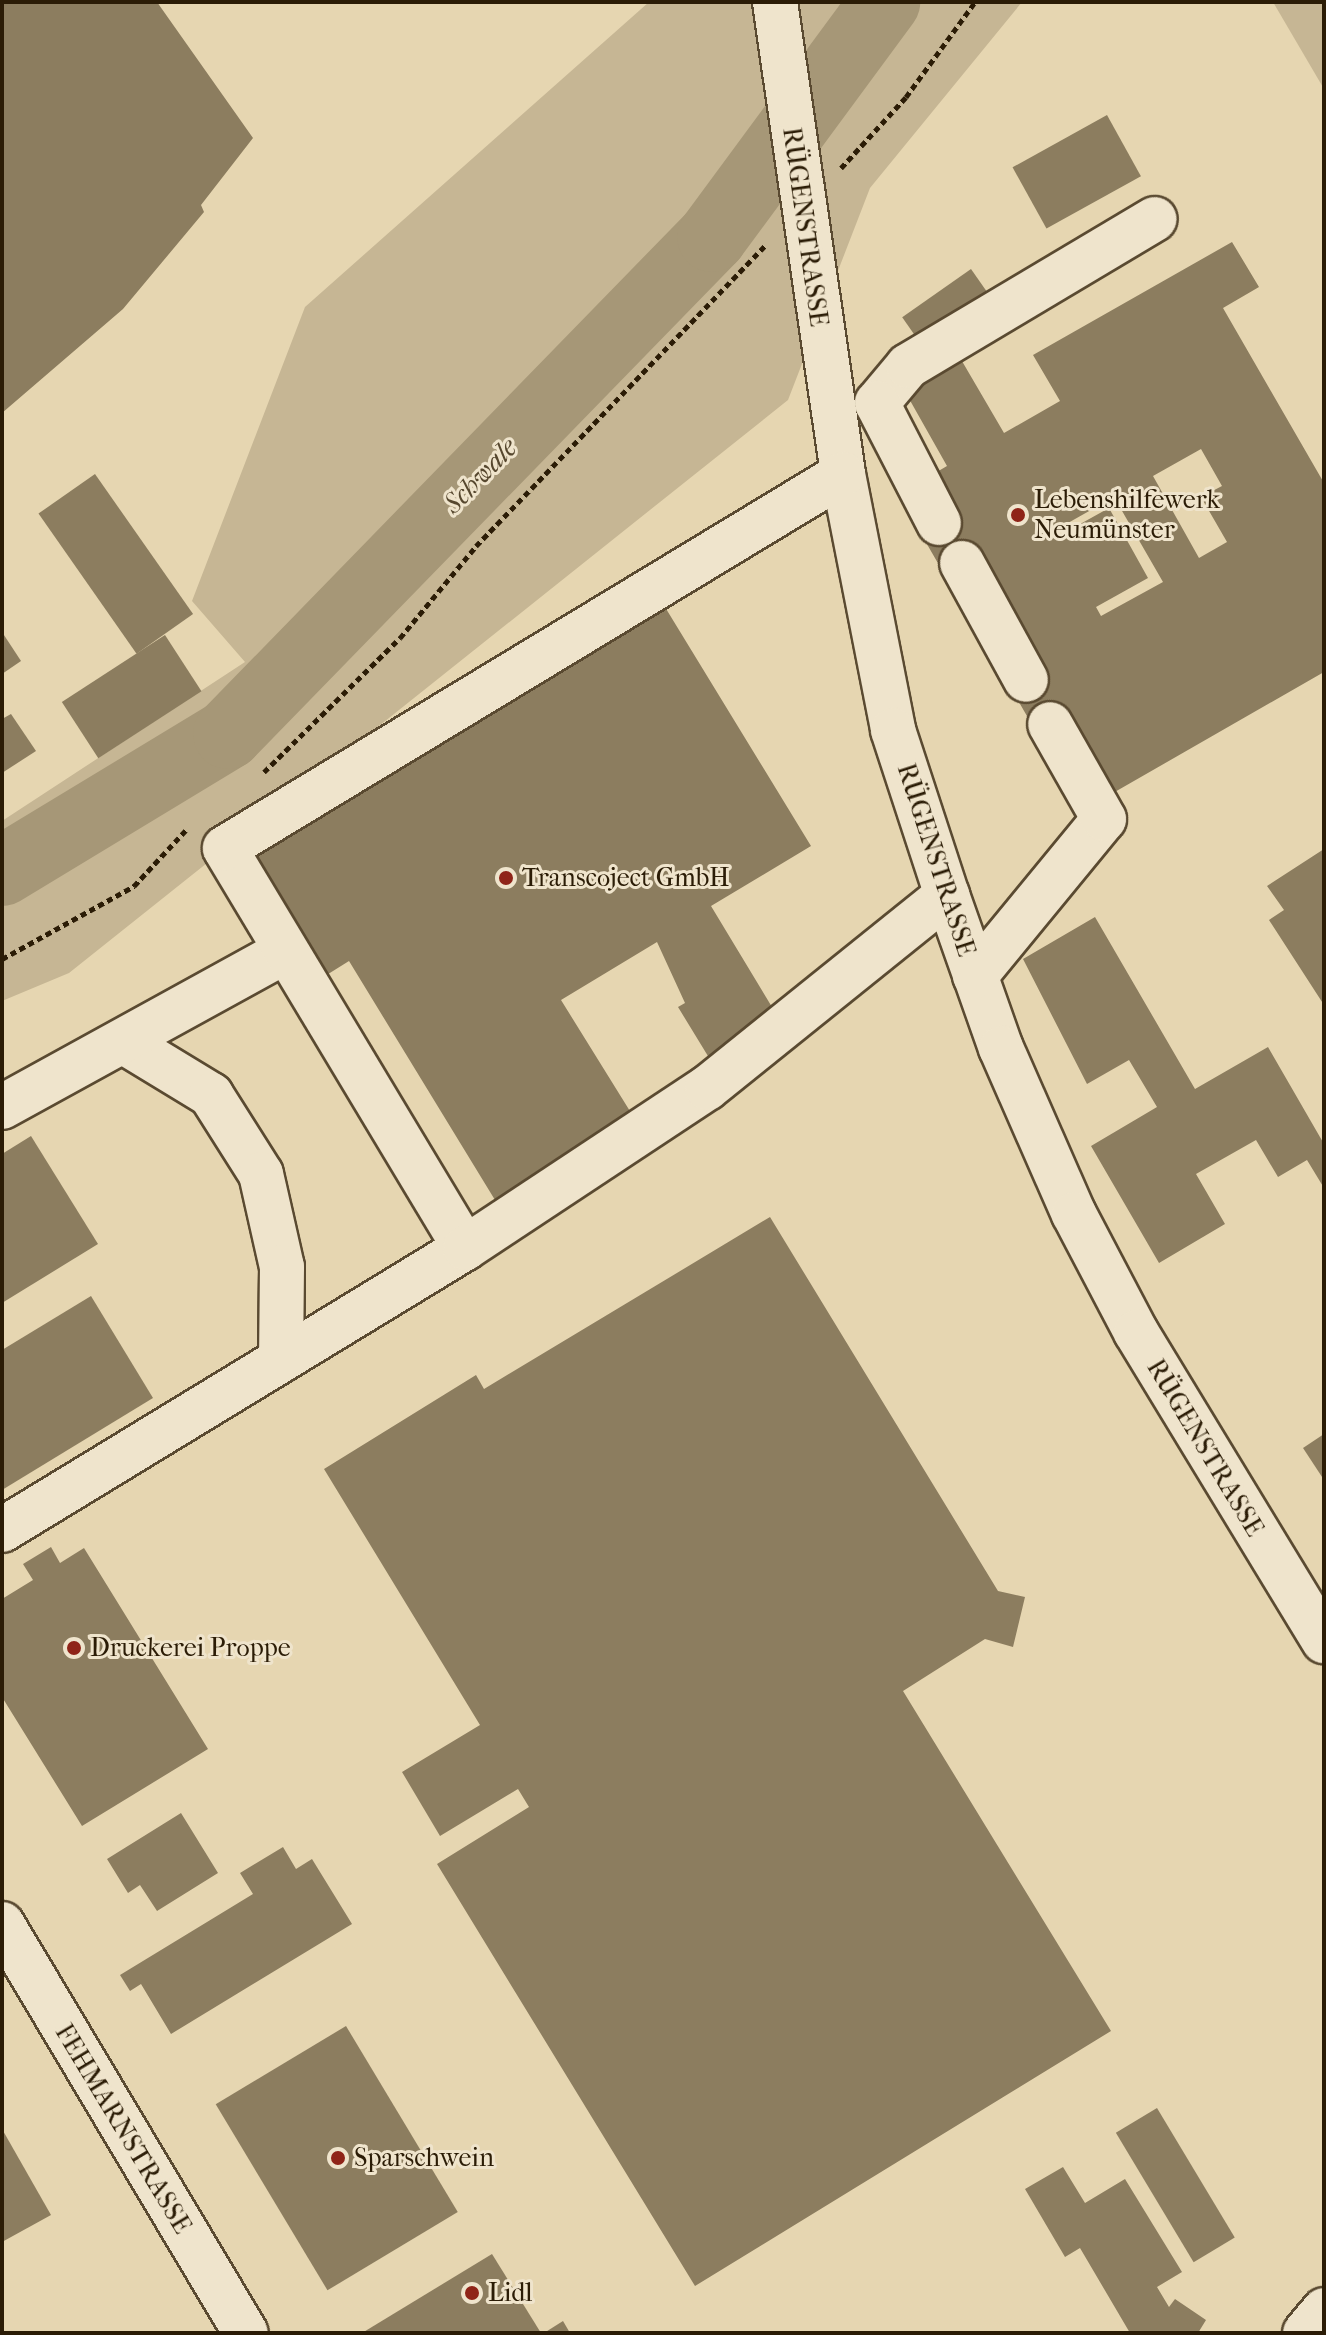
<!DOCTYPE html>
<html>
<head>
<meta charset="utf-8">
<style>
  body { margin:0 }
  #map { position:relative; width:1326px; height:2335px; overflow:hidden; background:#e6d6b1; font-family:"IM FELL French Canon",serif }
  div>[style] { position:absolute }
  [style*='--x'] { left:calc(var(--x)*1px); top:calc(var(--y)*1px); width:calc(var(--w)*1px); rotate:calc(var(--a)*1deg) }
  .green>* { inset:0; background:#c6b694 }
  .river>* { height:70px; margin:-35px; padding:0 35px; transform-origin:35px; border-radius:35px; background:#a69777 }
  .building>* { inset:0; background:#8c7d5f; transform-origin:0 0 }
  .path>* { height:5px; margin-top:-2.5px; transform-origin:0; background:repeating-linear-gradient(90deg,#2b1c06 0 6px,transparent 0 10px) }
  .roads { filter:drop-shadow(2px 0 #5a4a31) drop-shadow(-2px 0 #5a4a31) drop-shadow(0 2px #5a4a31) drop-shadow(0 -2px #5a4a31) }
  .minor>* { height:44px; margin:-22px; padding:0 22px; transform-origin:22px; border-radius:22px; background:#efe4cc }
  .dots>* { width:22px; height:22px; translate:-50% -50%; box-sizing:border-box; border:4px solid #efe4cc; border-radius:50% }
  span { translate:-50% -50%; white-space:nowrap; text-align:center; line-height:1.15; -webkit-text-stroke:6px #efe4cc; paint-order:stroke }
  .street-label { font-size:26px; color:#2b1c06 }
  .poi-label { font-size:26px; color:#2b1c06 }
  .left { translate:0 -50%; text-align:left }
  .water-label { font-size:28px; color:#56472e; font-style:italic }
  .frame { position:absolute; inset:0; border:4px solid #2b1c06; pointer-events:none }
</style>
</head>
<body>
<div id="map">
  <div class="green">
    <i style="clip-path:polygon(649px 2px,1022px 2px,870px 188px,788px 400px,69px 973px,2px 1001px,2px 821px,245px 662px,192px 601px,305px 307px)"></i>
    <i style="clip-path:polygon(1273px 2px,1324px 2px,1324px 89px)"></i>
  </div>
  <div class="river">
    <i style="--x:2;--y:871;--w:264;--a:-31.2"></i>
    <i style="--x:228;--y:734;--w:694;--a:-45.76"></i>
    <i style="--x:712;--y:237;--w:292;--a:-53.6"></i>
  </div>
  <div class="building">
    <i style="clip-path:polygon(2px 2px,157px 2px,253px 138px,201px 205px,204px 212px,123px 309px,2px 413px)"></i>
    <i style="left:1107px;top:115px;width:70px;height:108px;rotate:61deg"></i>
    <i style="clip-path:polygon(evenodd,1232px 242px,1259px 287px,1223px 308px,1324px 483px,1324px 672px,1113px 793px,1062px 705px,1031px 723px,1016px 697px,971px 547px,939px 565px,924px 539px,956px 521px,930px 476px,947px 466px,903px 388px,959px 356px,1004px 433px,1060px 401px,1033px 355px,1232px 242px,1201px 449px,1222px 486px,1201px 497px,1227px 542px,1199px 558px,1153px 476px,1201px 449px,1232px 242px,1114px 497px,1163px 582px,1101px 616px,1096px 607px,1148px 578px,1109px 508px,1055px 538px,1052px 532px,1114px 497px)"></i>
    <i style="left:971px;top:269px;width:32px;height:84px;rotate:55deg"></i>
    <i style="left:95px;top:474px;width:171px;height:69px;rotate:55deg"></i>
    <i style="clip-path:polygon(657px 594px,811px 846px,711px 906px,775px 1012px,711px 1061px,678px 1007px,685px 1003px,657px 942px,561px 1000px,633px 1116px,495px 1200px,349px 961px,317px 981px,237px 850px)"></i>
    <i style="clip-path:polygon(2px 632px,21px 661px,2px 674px)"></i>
    <i style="left:165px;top:635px;width:67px;height:123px;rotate:57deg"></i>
    <i style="clip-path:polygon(11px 714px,36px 751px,2px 773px,2px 719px)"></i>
    <i style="clip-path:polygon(1324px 849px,1324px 1005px,1269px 920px,1284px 910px,1267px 886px)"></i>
    <i style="clip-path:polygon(1095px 917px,1195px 1089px,1268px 1047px,1324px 1144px,1324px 1188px,1307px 1160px,1278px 1177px,1256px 1140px,1196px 1174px,1225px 1224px,1159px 1263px,1091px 1146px,1157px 1107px,1129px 1060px,1087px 1084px,1023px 959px)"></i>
    <i style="clip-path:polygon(31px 1136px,98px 1244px,2px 1303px,2px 1154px)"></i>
    <i style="clip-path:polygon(770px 1217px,998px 1591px,1025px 1597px,1013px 1647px,985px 1639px,903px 1691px,1111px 2031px,695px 2286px,437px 1864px,529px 1807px,518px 1789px,440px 1836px,402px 1772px,480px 1725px,324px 1469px,476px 1375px,484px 1389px)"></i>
    <i style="clip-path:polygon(91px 1296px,153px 1398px,2px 1490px,2px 1350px)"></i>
    <i style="clip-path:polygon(1324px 1434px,1324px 1480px,1303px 1448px)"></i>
    <i style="clip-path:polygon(51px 1547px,60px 1563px,84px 1548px,208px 1749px,82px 1826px,2px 1697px,2px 1599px,33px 1580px,23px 1564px)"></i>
    <i style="clip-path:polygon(181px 1813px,218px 1873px,157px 1911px,140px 1885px,128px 1893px,107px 1859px)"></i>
    <i style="clip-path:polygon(283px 1847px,296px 1869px,312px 1859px,352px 1924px,171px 2034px,141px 1984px,130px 1991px,120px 1975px,253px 1894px,240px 1873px)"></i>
    <i style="left:346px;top:2026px;width:217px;height:152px;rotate:59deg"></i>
    <i style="left:1157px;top:2108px;width:151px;height:48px;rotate:59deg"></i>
    <i style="clip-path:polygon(2px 2129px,51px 2215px,2px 2242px)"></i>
    <i style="clip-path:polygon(1063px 2167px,1085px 2203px,1125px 2179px,1182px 2272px,1157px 2287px,1169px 2307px,1175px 2299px,1206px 2320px,1198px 2333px,1130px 2333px,1080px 2248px,1065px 2257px,1025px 2189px)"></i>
    <i style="clip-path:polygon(492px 2254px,541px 2333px,362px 2333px)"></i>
    <i style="clip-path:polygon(563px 2321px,570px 2333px,544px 2333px)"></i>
  </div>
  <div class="path">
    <i style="--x:841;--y:168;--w:96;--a:-47.5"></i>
    <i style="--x:906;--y:97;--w:117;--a:-54"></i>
    <i style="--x:264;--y:772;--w:191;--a:-44.6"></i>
    <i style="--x:400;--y:638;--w:119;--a:-50.4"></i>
    <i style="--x:476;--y:546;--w:419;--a:-46.1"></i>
    <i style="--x:2;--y:959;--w:151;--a:-28.9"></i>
    <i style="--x:134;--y:886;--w:76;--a:-47.1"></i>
  </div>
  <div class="roads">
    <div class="minor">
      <i style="--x:775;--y:2;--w:477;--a:81.8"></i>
      <i style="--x:843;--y:474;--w:261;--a:78.9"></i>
      <i style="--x:893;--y:730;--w:174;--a:71.9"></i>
      <i style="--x:947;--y:895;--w:162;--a:70.6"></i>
      <i style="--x:1001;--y:1048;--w:181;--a:66.3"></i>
      <i style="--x:1074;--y:1214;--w:133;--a:62.3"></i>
      <i style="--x:1136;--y:1332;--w:362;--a:58.7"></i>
      <i style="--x:877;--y:403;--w:48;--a:-50"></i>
      <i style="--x:908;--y:366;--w:287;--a:-30.8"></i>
      <i style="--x:877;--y:403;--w:135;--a:62.7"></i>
      <i style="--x:962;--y:563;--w:133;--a:61.3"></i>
      <i style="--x:975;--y:976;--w:203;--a:-50.6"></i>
      <i style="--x:1104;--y:819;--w:109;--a:-119.6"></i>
      <i style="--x:124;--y:1042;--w:102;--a:31.3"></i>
      <i style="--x:211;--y:1095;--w:93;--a:57.7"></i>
      <i style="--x:261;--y:1174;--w:95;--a:77.3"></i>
      <i style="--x:282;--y:1267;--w:93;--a:90.6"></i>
      <i style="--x:2;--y:1107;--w:322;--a:-28.8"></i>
      <i style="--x:465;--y:1248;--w:466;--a:-121"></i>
      <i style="--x:225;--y:848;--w:722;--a:-31.18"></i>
      <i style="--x:2;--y:1530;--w:542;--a:-31.34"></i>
      <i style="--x:465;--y:1248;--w:290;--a:-33.5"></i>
      <i style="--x:707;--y:1088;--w:308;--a:-38.8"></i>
      <i style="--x:2;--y:1924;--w:476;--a:59.2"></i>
      <i style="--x:1305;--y:2333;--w:30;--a:-50"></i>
    </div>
  </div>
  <div class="dots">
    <i style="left:1018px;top:515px;background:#8f2418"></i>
    <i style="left:506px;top:878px;background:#8f2418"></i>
    <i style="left:74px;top:1648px;background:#8f2418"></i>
    <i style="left:338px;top:2158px;background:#8f2418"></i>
    <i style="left:472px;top:2293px;background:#8f2418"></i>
  </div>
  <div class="street-label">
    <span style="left:805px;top:227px;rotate:82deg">RÜGENSTRASSE</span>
    <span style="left:936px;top:860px;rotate:72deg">RÜGENSTRASSE</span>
    <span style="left:1205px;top:1448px;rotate:59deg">RÜGENSTRASSE</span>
    <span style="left:123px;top:2129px;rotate:59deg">FEHMARNSTRASSE</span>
  </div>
  <div class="poi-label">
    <span class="left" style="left:1034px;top:515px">Lebenshilfewerk<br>Neumünster</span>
    <span class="left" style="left:522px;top:878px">Transcoject GmbH</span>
    <span class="left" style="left:90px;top:1648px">Druckerei Proppe</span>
    <span class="left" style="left:354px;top:2158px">Sparschwein</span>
    <span class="left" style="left:488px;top:2293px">Lidl</span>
  </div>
  <div class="water-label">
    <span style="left:480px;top:476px;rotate:-46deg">Schwale</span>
  </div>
  <div class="frame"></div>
</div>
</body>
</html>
